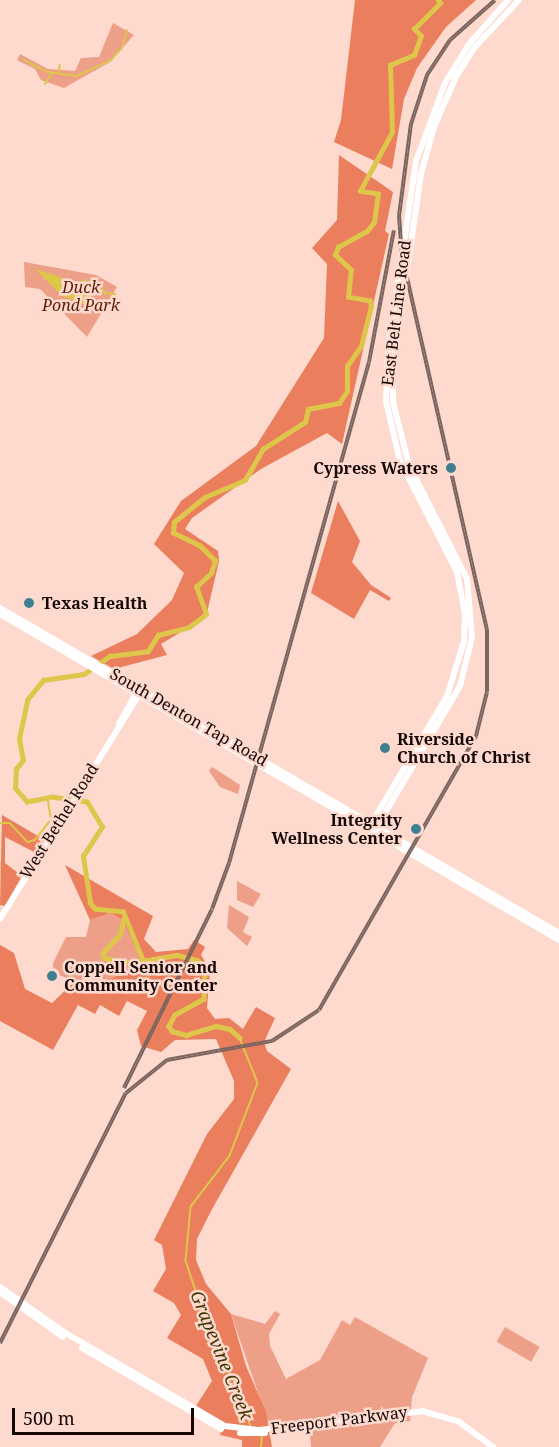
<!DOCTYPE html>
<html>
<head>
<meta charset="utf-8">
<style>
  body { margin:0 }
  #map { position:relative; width:559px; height:1447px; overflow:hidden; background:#fdd9ce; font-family:"Noto Serif",serif }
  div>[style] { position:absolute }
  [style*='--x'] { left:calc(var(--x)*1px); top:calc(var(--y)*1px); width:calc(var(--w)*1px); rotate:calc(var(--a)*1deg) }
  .green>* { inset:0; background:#ed9f88; transform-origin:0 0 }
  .forest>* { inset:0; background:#ea7e5d }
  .water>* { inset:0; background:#dec64b }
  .stream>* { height:1.5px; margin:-0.75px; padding:0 0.75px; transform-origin:0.75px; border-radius:0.75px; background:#dec64b }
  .river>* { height:4.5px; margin:-2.25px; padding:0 2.25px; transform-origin:2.25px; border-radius:2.25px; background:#dec64b }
  .major>* { height:6px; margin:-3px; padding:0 3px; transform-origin:3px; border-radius:3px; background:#fff }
  .rail>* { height:4px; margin-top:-2px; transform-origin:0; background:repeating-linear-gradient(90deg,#fdd9ce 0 4.5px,#7d655f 0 9px); box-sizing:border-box; border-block:2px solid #7d655f }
  .dots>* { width:16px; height:16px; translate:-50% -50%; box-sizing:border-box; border:3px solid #fdd9ce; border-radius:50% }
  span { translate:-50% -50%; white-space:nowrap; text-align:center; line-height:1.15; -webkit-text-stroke:5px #fdd9ce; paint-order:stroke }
  .park-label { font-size:16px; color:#5f1c05; font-style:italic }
  .street-label { font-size:16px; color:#150704 }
  .poi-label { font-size:16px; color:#150704; font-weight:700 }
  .right { translate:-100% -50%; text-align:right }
  .left { translate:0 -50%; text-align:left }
  .water-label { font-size:18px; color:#3f3500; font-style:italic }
  .scale { position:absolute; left:12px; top:1408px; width:182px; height:27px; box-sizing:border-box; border:3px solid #150704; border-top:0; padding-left:8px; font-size:18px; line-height:21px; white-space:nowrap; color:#150704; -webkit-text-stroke:4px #fdd9ce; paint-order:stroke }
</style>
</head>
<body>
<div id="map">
  <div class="green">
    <i style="clip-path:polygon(113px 23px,134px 35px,110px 62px,64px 88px,41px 80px,35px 69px,17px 60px,20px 54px,48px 69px,75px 71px,81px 58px,99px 57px)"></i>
    <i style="clip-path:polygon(24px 262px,96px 275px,117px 287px,87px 337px,40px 289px,25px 287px)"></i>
    <i style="clip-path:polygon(212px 767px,240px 785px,238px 794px,220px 787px,209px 771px)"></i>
    <i style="clip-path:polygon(237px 881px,261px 894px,253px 907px,237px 900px)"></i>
    <i style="clip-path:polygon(229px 905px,249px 917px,243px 932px,252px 937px,247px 946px,227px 928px)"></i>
    <i style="clip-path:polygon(110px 913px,122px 919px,141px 961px,105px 983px,75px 981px,53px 973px,53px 963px,66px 937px,86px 937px,90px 920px)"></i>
    <i style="clip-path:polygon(275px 1311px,280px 1314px,269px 1334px,270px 1346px,286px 1379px,320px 1360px,342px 1320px,350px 1325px,355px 1317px,428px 1358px,412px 1397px,410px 1421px,395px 1423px,380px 1447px,311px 1447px,309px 1421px,269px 1425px,231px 1314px,265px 1324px)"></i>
    <i style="left:505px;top:1327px;width:40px;height:17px;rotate:30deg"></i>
  </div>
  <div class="forest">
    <i style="clip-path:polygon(355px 0,476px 0,446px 27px,417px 68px,404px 99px,392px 169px,334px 142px,341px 120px)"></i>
    <i style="clip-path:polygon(339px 155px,393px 192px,385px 231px,389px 234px,342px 444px,327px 433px,261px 469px,192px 518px,185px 529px,218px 551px,219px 561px,206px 617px,161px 644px,167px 655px,114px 669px,91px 656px,137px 634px,172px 600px,184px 573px,154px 544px,181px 501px,256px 446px,324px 338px,327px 264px,312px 248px,337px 220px)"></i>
    <i style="clip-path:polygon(338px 501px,360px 541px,352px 562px,371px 585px,391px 598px,389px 601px,370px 590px,354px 619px,311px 593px)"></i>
    <i style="clip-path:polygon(2px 815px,45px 840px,36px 853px,5px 837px,5px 863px,22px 876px,5px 906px,0 905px)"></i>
    <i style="clip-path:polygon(65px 865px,153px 916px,144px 939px,156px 952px,188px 949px,194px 940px,205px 947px,201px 955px,210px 970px,207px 1008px,215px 1019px,229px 1018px,243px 1029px,256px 1007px,275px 1018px,264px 1042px,267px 1051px,291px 1069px,211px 1211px,197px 1239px,196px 1260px,206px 1284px,231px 1314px,246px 1366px,266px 1412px,272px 1447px,242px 1447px,242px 1440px,220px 1435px,223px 1424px,196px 1406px,212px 1381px,203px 1359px,167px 1338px,181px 1315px,174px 1303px,153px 1291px,166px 1269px,162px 1245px,154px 1240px,207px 1134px,234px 1099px,234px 1081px,216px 1039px,175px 1040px,161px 1052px,141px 1046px,137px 1030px,147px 1011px,127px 1001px,119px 1016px,100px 1005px,95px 1014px,78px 1005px,53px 1050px,0 1021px,0 945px,14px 953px,25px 989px,52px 1003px,75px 981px,105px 983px,141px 961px,122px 919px,110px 913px,90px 920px)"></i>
  </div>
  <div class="water">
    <i style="clip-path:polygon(35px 269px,61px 277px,66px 287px,86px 279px,90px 284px,89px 306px,62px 296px)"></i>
  </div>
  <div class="stream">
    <i style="--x:24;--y:60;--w:27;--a:27"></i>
    <i style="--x:48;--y:72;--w:29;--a:8"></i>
    <i style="--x:77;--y:76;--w:38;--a:-25"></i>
    <i style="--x:111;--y:60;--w:16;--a:-47"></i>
    <i style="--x:122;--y:48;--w:18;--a:-74"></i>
    <i style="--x:60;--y:65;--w:8;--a:90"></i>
    <i style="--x:45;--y:84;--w:12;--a:-59"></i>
    <i style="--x:99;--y:285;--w:10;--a:53"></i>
    <i style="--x:105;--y:293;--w:10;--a:6"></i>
    <i style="--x:48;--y:798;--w:19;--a:81"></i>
    <i style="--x:0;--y:823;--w:10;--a:0"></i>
    <i style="--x:10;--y:823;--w:26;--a:47"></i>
    <i style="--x:28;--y:842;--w:7;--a:-16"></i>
    <i style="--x:35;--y:840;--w:23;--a:-52"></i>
    <i style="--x:0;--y:861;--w:15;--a:90"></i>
    <i style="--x:240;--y:1038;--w:48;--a:68.2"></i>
    <i style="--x:258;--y:1083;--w:78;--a:111"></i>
    <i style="--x:230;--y:1156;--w:64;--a:127.4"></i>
    <i style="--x:191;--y:1207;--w:54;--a:95.3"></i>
    <i style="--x:186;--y:1261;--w:70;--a:71.6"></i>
    <i style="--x:208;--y:1327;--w:16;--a:52"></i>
    <i style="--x:218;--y:1340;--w:12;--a:95"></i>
    <i style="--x:217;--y:1352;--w:42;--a:58.6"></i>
    <i style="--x:239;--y:1388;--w:41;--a:72.9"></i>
    <i style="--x:261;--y:1447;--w:11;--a:-85"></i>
  </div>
  <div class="river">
    <i style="--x:125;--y:917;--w:19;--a:106"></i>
    <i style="--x:120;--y:935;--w:25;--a:133"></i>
    <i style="--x:103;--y:953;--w:5;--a:68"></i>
    <i style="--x:105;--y:958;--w:26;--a:11"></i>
    <i style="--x:131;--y:963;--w:47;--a:-9.9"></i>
    <i style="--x:177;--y:955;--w:21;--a:14"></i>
    <i style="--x:197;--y:960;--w:11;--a:45"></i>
    <i style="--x:205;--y:968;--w:31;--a:92"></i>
    <i style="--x:204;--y:999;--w:33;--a:151"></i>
    <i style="--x:175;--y:1015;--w:13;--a:119"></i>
    <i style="--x:169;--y:1026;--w:6;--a:59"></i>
    <i style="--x:172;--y:1031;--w:15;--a:16"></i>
    <i style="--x:186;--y:1035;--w:31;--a:-17"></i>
    <i style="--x:216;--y:1026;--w:14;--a:12"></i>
    <i style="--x:230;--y:1029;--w:13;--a:42"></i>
    <i style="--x:143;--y:961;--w:53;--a:-112.2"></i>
    <i style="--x:123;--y:912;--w:28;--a:-174"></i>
    <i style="--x:95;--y:909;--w:8;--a:-130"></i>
    <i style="--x:90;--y:903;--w:48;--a:-98.5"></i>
    <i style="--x:83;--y:856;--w:35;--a:-57"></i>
    <i style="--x:102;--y:827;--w:29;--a:-121"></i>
    <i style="--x:87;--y:802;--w:34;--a:-172"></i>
    <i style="--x:53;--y:797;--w:26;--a:169"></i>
    <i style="--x:27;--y:802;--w:18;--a:-131"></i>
    <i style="--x:15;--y:788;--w:19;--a:-87"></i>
    <i style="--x:16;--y:769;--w:11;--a:-52"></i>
    <i style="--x:23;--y:760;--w:21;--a:-101"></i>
    <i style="--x:19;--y:739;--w:40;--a:-78"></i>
    <i style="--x:27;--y:700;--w:26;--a:-51"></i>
    <i style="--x:43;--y:680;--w:41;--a:-8.3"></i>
    <i style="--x:84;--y:674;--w:32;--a:-35"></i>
    <i style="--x:110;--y:656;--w:38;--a:-7"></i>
    <i style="--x:148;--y:651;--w:19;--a:-58"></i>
    <i style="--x:158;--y:635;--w:32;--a:-14"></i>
    <i style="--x:189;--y:627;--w:21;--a:-37"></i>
    <i style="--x:206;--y:614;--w:29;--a:-110"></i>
    <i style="--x:196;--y:587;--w:21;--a:-43"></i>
    <i style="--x:211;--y:573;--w:13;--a:-72"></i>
    <i style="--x:215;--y:561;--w:21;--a:-135"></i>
    <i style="--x:200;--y:546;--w:30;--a:-154"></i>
    <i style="--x:173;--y:533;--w:11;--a:-85"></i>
    <i style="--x:174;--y:522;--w:40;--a:-39"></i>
    <i style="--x:205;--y:497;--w:43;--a:-23"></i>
    <i style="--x:245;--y:480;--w:36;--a:-60"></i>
    <i style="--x:263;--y:449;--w:50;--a:-32.7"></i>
    <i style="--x:305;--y:422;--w:13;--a:-77"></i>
    <i style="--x:308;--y:409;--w:32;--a:-11"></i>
    <i style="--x:339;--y:403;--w:14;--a:-56"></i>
    <i style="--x:347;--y:391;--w:25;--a:-90"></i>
    <i style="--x:347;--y:366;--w:24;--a:-55"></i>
    <i style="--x:361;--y:346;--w:41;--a:-76"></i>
    <i style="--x:371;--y:306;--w:5;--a:-101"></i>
    <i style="--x:370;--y:301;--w:22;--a:-170"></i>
    <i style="--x:348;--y:297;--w:27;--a:-84"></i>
    <i style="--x:351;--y:270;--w:22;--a:-137"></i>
    <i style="--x:335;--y:255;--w:9;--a:-69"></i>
    <i style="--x:338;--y:247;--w:33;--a:-29"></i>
    <i style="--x:367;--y:231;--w:11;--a:-52"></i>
    <i style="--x:374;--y:222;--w:28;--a:-82"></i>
    <i style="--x:378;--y:194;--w:18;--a:-171"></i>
    <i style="--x:360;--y:191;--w:67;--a:-61.5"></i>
    <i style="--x:392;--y:132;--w:67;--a:-91.7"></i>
    <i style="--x:390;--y:65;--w:26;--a:-23"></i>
    <i style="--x:414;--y:55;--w:20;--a:-70"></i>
    <i style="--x:421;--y:36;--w:10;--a:-135"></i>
    <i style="--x:414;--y:29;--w:37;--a:-45"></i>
    <i style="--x:440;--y:3;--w:4;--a:-124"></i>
  </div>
  <div class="major">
    <i style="--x:0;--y:608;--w:647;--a:30.17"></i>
    <i style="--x:0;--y:614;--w:647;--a:30.25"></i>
    <i style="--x:119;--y:724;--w:38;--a:-61"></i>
    <i style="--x:368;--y:829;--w:155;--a:-59.3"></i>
    <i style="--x:447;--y:696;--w:58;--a:-72.8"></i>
    <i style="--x:464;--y:641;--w:27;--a:-88"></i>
    <i style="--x:465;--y:614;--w:43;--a:-100.8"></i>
    <i style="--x:457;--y:572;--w:125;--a:-117.2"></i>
    <i style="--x:400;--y:461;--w:61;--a:-103.3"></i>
    <i style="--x:386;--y:402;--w:53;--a:-87.8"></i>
    <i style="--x:388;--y:349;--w:190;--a:-81.5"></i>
    <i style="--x:416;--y:161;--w:83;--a:-69.6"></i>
    <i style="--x:445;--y:83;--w:46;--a:-58.4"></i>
    <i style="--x:469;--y:44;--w:59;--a:-48.4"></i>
    <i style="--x:374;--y:832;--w:169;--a:-59.5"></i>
    <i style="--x:460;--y:686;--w:50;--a:-76.2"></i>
    <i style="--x:472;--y:637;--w:58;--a:-94.9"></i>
    <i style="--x:467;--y:579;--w:128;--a:-117"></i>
    <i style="--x:409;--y:465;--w:65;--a:-104.3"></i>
    <i style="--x:393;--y:402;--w:34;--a:-90"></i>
    <i style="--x:393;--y:368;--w:196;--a:-81.8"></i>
    <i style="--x:421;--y:174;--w:49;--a:-74.5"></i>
    <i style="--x:434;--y:127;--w:55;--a:-66.3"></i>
    <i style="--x:456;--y:77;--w:36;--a:-58"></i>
    <i style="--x:475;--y:47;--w:64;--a:-46.9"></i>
    <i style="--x:0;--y:919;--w:266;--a:-58.2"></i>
    <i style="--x:0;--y:1287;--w:78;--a:35.1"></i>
    <i style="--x:64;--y:1332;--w:186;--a:30.3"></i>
    <i style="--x:225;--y:1426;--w:34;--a:7"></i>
    <i style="--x:259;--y:1430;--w:164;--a:-6.6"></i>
    <i style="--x:422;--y:1411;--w:37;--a:16"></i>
    <i style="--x:458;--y:1421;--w:44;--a:36.6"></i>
    <i style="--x:0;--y:1292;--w:77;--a:35.5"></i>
    <i style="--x:82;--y:1348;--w:161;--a:30.2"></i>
    <i style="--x:240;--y:1433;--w:25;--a:0"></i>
  </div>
  <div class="rail">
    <i style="--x:124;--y:1088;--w:199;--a:-63.8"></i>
    <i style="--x:212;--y:909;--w:49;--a:-69.7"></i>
    <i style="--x:229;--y:863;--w:520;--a:-74.39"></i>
    <i style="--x:369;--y:362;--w:134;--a:-79.3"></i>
    <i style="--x:0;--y:1343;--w:280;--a:-63.3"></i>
    <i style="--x:126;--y:1093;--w:53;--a:-38.8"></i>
    <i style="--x:167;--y:1060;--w:107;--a:-10.3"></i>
    <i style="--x:272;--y:1041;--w:56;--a:-33.4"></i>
    <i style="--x:319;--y:1010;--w:316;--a:-60.2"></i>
    <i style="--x:476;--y:736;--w:45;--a:-76"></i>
    <i style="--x:487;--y:692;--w:62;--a:-90"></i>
    <i style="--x:487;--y:630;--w:384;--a:-102.8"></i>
    <i style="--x:402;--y:256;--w:40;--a:-94.3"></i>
    <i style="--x:399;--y:216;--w:93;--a:-82.6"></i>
    <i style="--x:411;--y:124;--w:52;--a:-71.9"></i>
    <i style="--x:427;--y:75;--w:42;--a:-56.7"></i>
    <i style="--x:450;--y:40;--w:60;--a:-41.6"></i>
  </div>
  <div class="dots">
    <i style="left:451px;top:468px;background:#3e8091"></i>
    <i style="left:29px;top:603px;background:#3e8091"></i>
    <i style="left:385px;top:748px;background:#3e8091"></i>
    <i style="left:416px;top:829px;background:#3e8091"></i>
    <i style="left:52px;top:976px;background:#3e8091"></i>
  </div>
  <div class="park-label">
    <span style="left:81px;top:296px">Duck<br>Pond Park</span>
  </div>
  <div class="street-label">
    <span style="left:396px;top:313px;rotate:-83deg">East Belt Line Road</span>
    <span style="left:189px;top:717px;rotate:30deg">South Denton Tap Road</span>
    <span style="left:59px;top:821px;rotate:-58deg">West Bethel Road</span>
    <span style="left:339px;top:1420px;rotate:-7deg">Freeport Parkway</span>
  </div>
  <div class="poi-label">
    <span class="right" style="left:438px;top:468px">Cypress Waters</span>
    <span class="left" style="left:42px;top:603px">Texas Health</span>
    <span class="left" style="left:397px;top:748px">Riverside<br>Church of Christ</span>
    <span class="right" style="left:402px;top:829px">Integrity<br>Wellness Center</span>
    <span class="left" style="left:64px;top:976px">Coppell Senior and<br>Community Center</span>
  </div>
  <div class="water-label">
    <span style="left:222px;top:1355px;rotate:68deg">Grapevine Creek</span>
  </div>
  <div class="scale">500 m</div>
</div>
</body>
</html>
